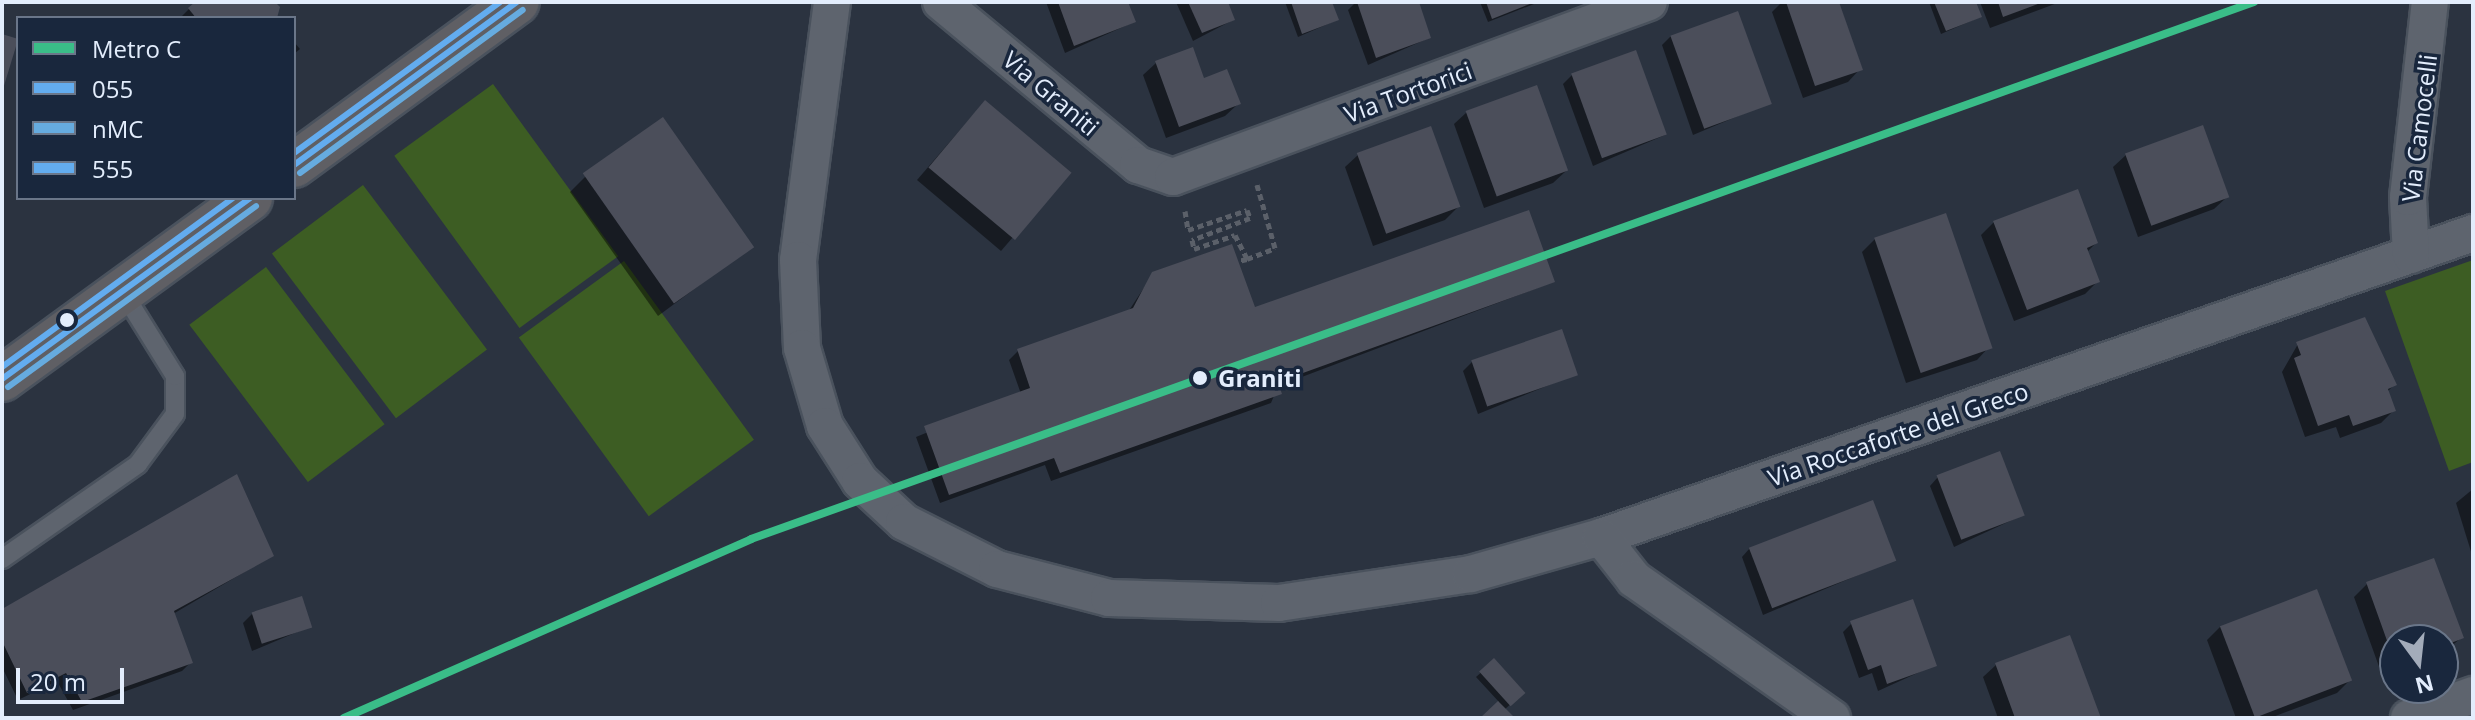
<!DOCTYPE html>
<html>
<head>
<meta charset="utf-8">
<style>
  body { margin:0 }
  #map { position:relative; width:2475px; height:720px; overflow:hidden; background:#2b3340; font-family:"Open Sans",sans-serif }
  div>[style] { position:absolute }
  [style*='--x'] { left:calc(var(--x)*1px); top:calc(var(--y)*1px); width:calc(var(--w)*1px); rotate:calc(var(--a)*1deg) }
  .green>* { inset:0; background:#3d5d23; transform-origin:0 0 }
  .shadow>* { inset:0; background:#0007 }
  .building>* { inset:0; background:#4b4e5a; transform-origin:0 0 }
  .path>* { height:5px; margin-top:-2.5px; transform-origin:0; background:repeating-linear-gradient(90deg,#5b6069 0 6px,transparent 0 10px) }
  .roads { filter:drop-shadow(2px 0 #4a525d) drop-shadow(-2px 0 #4a525d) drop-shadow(0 2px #4a525d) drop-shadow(0 -2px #4a525d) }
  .lane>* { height:18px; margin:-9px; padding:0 9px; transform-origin:9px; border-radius:9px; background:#5e646e }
  .street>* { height:36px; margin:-18px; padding:0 18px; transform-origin:18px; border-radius:18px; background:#5e646e }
  .primary>* { height:44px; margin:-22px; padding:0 22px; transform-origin:22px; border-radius:22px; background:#5f5f64 }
  .bus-1>* { height:6px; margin:-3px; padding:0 3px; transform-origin:3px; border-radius:3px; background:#63acef }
  .bus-2>* { height:6px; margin:-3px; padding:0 3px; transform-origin:3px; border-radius:3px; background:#66abdf }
  .bus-3>* { height:6px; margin:-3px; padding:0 3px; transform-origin:3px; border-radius:3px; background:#63acef }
  .metro-1>* { height:8px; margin:-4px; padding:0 4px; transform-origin:4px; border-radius:4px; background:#3abd88 }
  .dots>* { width:22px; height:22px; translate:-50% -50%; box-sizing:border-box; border:4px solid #19273d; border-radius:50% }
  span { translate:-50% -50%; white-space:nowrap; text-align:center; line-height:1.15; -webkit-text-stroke:7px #19273d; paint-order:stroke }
  .street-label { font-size:24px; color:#e3edfc }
  .stop-label { font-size:24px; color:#e3edfc; font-weight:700 }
  .left { translate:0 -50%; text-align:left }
  .frame { position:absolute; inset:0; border:4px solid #e3edfc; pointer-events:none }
  .legend { position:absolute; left:16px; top:16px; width:280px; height:184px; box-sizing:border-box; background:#19273d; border:2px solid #6a7689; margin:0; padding:10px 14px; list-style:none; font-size:24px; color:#e3edfc }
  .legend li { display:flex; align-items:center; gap:16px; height:40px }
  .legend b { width:40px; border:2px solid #6a7689 }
  .north { position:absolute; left:2379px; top:624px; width:80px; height:80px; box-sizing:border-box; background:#19273d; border:2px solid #6a7689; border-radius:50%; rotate:165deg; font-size:22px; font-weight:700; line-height:32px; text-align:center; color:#e3edfc }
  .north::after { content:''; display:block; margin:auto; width:28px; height:36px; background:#a3acba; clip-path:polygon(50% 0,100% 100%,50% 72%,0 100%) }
  .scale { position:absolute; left:16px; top:668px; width:108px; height:36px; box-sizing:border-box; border:4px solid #e3edfc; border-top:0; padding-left:10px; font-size:24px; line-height:28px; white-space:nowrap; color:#e3edfc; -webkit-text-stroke:6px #19273d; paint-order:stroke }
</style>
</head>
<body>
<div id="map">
  <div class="green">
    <i style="left:493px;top:84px;width:213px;height:122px;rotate:54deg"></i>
    <i style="left:363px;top:185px;width:206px;height:114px;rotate:53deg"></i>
    <i style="clip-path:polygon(2473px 260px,2473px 462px,2449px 471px,2385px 291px)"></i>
    <i style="left:624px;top:261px;width:221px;height:130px;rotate:54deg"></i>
    <i style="left:266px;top:267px;width:197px;height:96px;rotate:53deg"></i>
  </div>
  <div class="shadow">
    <i style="clip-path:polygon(196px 2px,273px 2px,274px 18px,180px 18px)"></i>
    <i style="clip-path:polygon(1046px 2px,1126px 2px,1134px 22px,1065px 53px)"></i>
    <i style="clip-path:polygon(1176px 2px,1226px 2px,1233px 20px,1193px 41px)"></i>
    <i style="clip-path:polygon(1285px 2px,1330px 2px,1337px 20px,1298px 37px)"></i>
    <i style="clip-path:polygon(1356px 2px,1417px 2px,1429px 38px,1368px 65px,1348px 10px)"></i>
    <i style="clip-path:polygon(1480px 2px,1539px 2px,1488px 22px)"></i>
    <i style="clip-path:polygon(1782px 2px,1837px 2px,1860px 69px,1848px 82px,1803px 98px,1772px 12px)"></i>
    <i style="clip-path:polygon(1929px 2px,1974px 2px,1980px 17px,1941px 34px)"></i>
    <i style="clip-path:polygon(1980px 2px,2060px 2px,1990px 28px)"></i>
    <i style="clip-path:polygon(1671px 36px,1769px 103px,1693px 135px,1662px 45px)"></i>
    <i style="clip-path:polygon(294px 42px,300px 49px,294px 54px)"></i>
    <i style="clip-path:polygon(1156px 63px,1203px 80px,1238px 104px,1225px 116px,1166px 138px,1143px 75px)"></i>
    <i style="clip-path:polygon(1572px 75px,1665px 135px,1593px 166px,1563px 84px)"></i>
    <i style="clip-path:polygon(1467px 112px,1566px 171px,1553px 183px,1484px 208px,1454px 124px)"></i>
    <i style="clip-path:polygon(972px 116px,1068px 173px,1001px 251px,917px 180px)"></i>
    <i style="clip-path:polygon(1358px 155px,1458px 207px,1445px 220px,1373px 246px,1345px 167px)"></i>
    <i style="clip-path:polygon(2126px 155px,2227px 197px,2214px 209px,2138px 237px,2113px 167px)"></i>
    <i style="clip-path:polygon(585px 177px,751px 247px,658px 316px,570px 192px)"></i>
    <i style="clip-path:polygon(1994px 222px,2096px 243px,2087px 252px,2098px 281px,2085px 294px,2014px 321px,1981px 235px)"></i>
    <i style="clip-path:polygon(1875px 239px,1989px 347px,1977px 360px,1906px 383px,1862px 252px)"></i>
    <i style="clip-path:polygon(1153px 274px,1254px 310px,1553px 282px,1278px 386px,1271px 403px,1051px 481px,1045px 465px,940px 503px,916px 437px,1021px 394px,1009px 360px,1018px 351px,1128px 312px)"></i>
    <i style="clip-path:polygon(2298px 344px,2394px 385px,2387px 392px,2394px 410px,2381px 423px,2340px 438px,2336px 427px,2305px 437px,2282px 372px)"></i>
    <i style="clip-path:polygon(1472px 362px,1576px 374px,1478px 414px,1463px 371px)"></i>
    <i style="clip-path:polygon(1938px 477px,2023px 515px,1954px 547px,1930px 486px)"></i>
    <i style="clip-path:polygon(2473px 489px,2473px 558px,2456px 503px)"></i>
    <i style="clip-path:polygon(1750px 548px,1894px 560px,1763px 615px,1742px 557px)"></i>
    <i style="clip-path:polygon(272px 556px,173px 614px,191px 662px,182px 671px,73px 710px,57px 681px,18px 700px,2px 667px,2px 611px)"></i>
    <i style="clip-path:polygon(2433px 560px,2461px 638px,2443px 653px,2443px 640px,2395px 640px,2395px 670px,2382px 675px,2354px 597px,2367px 584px)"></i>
    <i style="clip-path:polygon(2316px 591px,2350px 680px,2337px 693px,2270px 718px,2236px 718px,2207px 640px,2220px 627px)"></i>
    <i style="clip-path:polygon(252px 614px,309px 627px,252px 651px,243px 623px)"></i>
    <i style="clip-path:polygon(1852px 623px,1935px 665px,1878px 691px,1872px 673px,1859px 678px,1843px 632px)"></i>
    <i style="clip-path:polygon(1494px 661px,1523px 693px,1504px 710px,1508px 718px,1483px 718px,1499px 702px,1476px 677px)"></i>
    <i style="clip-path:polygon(1996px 665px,2098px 718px,1998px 718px,1983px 677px)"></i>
  </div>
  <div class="building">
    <i style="clip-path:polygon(195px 2px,275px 2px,280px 7px,277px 18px,196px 18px,188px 8px)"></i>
    <i style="clip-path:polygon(1058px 2px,1128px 2px,1136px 22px,1074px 46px)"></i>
    <i style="clip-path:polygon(1188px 2px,1228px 2px,1235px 20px,1202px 33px)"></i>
    <i style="clip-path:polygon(1291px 2px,1332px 2px,1339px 20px,1302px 34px)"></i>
    <i style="clip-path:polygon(1357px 2px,1419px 2px,1431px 38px,1376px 58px)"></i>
    <i style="clip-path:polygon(1486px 2px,1535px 2px,1492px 19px)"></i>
    <i style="clip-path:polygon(1786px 2px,1839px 2px,1863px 70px,1815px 86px)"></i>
    <i style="clip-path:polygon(1934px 2px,1976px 2px,1982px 17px,1946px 31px)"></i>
    <i style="clip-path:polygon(1998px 2px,2043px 2px,2003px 17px)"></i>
    <i style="left:1738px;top:11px;width:99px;height:72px;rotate:70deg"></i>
    <i style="left:2px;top:34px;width:17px;height:140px;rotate:17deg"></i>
    <i style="clip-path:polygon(1193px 47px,1204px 78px,1227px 69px,1241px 104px,1179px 127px,1155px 61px)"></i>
    <i style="left:1636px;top:50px;width:90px;height:69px;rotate:70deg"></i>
    <i style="left:1537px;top:85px;width:91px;height:76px;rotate:70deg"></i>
    <i style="left:985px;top:100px;width:113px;height:88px;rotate:40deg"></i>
    <i style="left:663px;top:117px;width:159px;height:98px;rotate:55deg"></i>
    <i style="left:2203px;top:125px;width:77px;height:83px;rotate:70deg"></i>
    <i style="left:1431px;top:126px;width:86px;height:79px;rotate:70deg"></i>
    <i style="clip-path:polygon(2078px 189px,2098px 243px,2087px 248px,2100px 282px,2027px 310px,1993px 221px)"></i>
    <i style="clip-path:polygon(1529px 210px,1555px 282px,1278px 382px,1282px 394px,1060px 473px,1054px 458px,949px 495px,924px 426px,1030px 388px,1017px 349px,1133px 308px,1152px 272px,1232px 244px,1255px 307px)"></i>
    <i style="left:1946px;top:213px;width:143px;height:76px;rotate:71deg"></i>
    <i style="clip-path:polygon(2365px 317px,2397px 385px,2388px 389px,2396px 411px,2353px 426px,2349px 415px,2318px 426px,2294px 358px,2301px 355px,2296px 342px)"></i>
    <i style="left:1562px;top:329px;width:49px;height:96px;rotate:71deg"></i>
    <i style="left:2000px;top:451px;width:69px;height:68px;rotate:69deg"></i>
    <i style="clip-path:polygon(237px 474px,274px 556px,174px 611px,193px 663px,82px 702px,66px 673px,27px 693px,2px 641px,2px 609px)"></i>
    <i style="left:1873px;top:500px;width:65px;height:133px;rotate:69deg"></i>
    <i style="clip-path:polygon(2434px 558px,2464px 638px,2443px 646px,2443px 640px,2395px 640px,2395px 663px,2366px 582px)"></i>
    <i style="left:2317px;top:589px;width:98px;height:104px;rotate:69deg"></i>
    <i style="left:302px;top:596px;width:33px;height:53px;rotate:72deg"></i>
    <i style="clip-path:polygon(1913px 599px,1937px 666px,1887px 684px,1881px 665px,1868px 670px,1850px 621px)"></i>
    <i style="clip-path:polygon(2070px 635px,2101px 718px,2015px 718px,1995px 663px)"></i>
    <i style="left:1494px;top:658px;width:47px;height:20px;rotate:48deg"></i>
    <i style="clip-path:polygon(1498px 701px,1513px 716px,1480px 718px)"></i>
  </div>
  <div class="path">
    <i style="--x:1185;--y:211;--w:19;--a:81"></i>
    <i style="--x:1188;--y:230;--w:62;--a:-18.7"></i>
    <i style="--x:1247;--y:210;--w:9;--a:69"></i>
    <i style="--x:1250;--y:218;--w:62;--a:159.2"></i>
    <i style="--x:1192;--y:240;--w:9;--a:77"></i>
    <i style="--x:1194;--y:249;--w:43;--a:-18.9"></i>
    <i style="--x:1235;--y:235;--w:27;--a:63"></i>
    <i style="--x:1247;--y:259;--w:9;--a:167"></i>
    <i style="--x:1247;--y:259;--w:30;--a:-21"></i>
    <i style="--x:1275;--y:248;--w:66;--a:-105.9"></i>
  </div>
  <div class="roads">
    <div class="lane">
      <i style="--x:2;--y:559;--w:166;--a:-34.9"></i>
      <i style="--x:138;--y:464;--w:62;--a:-53.5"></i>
      <i style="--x:175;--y:414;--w:38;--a:-90"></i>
      <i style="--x:175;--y:376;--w:100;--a:-121.9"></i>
    </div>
    <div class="street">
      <i style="--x:832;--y:2;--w:260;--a:97.5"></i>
      <i style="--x:798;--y:260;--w:88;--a:87.4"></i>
      <i style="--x:802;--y:348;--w:81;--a:73.6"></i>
      <i style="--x:825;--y:426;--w:65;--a:57.5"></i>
      <i style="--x:860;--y:481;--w:60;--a:43"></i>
      <i style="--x:904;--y:522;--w:104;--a:26.8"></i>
      <i style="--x:997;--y:569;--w:116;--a:14.5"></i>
      <i style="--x:1109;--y:598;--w:170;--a:1.7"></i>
      <i style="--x:1279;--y:603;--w:194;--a:-8.6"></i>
      <i style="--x:1471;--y:574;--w:135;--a:-15.9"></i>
      <i style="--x:1601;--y:537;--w:923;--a:-19.22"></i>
      <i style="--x:941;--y:2;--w:256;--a:39.6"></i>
      <i style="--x:1138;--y:165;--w:37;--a:19"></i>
      <i style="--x:1173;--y:177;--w:507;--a:-20.19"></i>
      <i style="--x:2411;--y:255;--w:58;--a:-93"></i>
      <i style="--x:2408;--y:197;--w:196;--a:-83.6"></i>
      <i style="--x:1601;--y:537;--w:53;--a:51.8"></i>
      <i style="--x:1634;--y:579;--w:242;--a:35.1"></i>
      <i style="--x:2409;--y:718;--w:68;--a:-19.8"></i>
    </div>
    <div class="primary">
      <i style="--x:294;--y:165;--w:276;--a:-36.2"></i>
      <i style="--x:2;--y:379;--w:307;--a:-36.1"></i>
    </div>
  </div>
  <div class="bus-1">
    <i style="--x:294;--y:165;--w:276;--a:-36.2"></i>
    <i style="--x:2;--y:379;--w:307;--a:-36.1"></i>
  </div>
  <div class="bus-2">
    <i style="--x:300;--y:173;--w:276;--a:-36.2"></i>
    <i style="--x:8;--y:387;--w:307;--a:-36.1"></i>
  </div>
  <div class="bus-3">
    <i style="--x:294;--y:153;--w:255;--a:-36.2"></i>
    <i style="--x:2;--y:367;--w:286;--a:-36.2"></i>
  </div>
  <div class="metro-1">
    <i style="--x:344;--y:718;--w:445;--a:-23.7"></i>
    <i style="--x:751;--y:539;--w:1596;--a:-19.66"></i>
  </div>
  <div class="dots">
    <i style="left:67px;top:320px;background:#e3edfc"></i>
    <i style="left:1200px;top:378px;background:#e3edfc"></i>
  </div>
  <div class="street-label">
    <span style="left:1408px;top:92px;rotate:-20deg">Via Tortorici</span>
    <span style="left:1051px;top:93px;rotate:40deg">Via Graniti</span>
    <span style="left:2419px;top:128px;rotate:-83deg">Via Camocelli</span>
    <span style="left:1898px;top:434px;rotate:-19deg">Via Roccaforte del Greco</span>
  </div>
  <div class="stop-label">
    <span class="left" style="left:1218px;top:378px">Graniti</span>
  </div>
  <div class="frame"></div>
  <ul class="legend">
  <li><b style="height:10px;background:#3abd88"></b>Metro C</li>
  <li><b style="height:10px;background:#63acef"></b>055</li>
  <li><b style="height:10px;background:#66abdf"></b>nMC</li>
  <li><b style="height:10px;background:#63acef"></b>555</li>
  </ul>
  <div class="north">N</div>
  <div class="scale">20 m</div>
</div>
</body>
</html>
